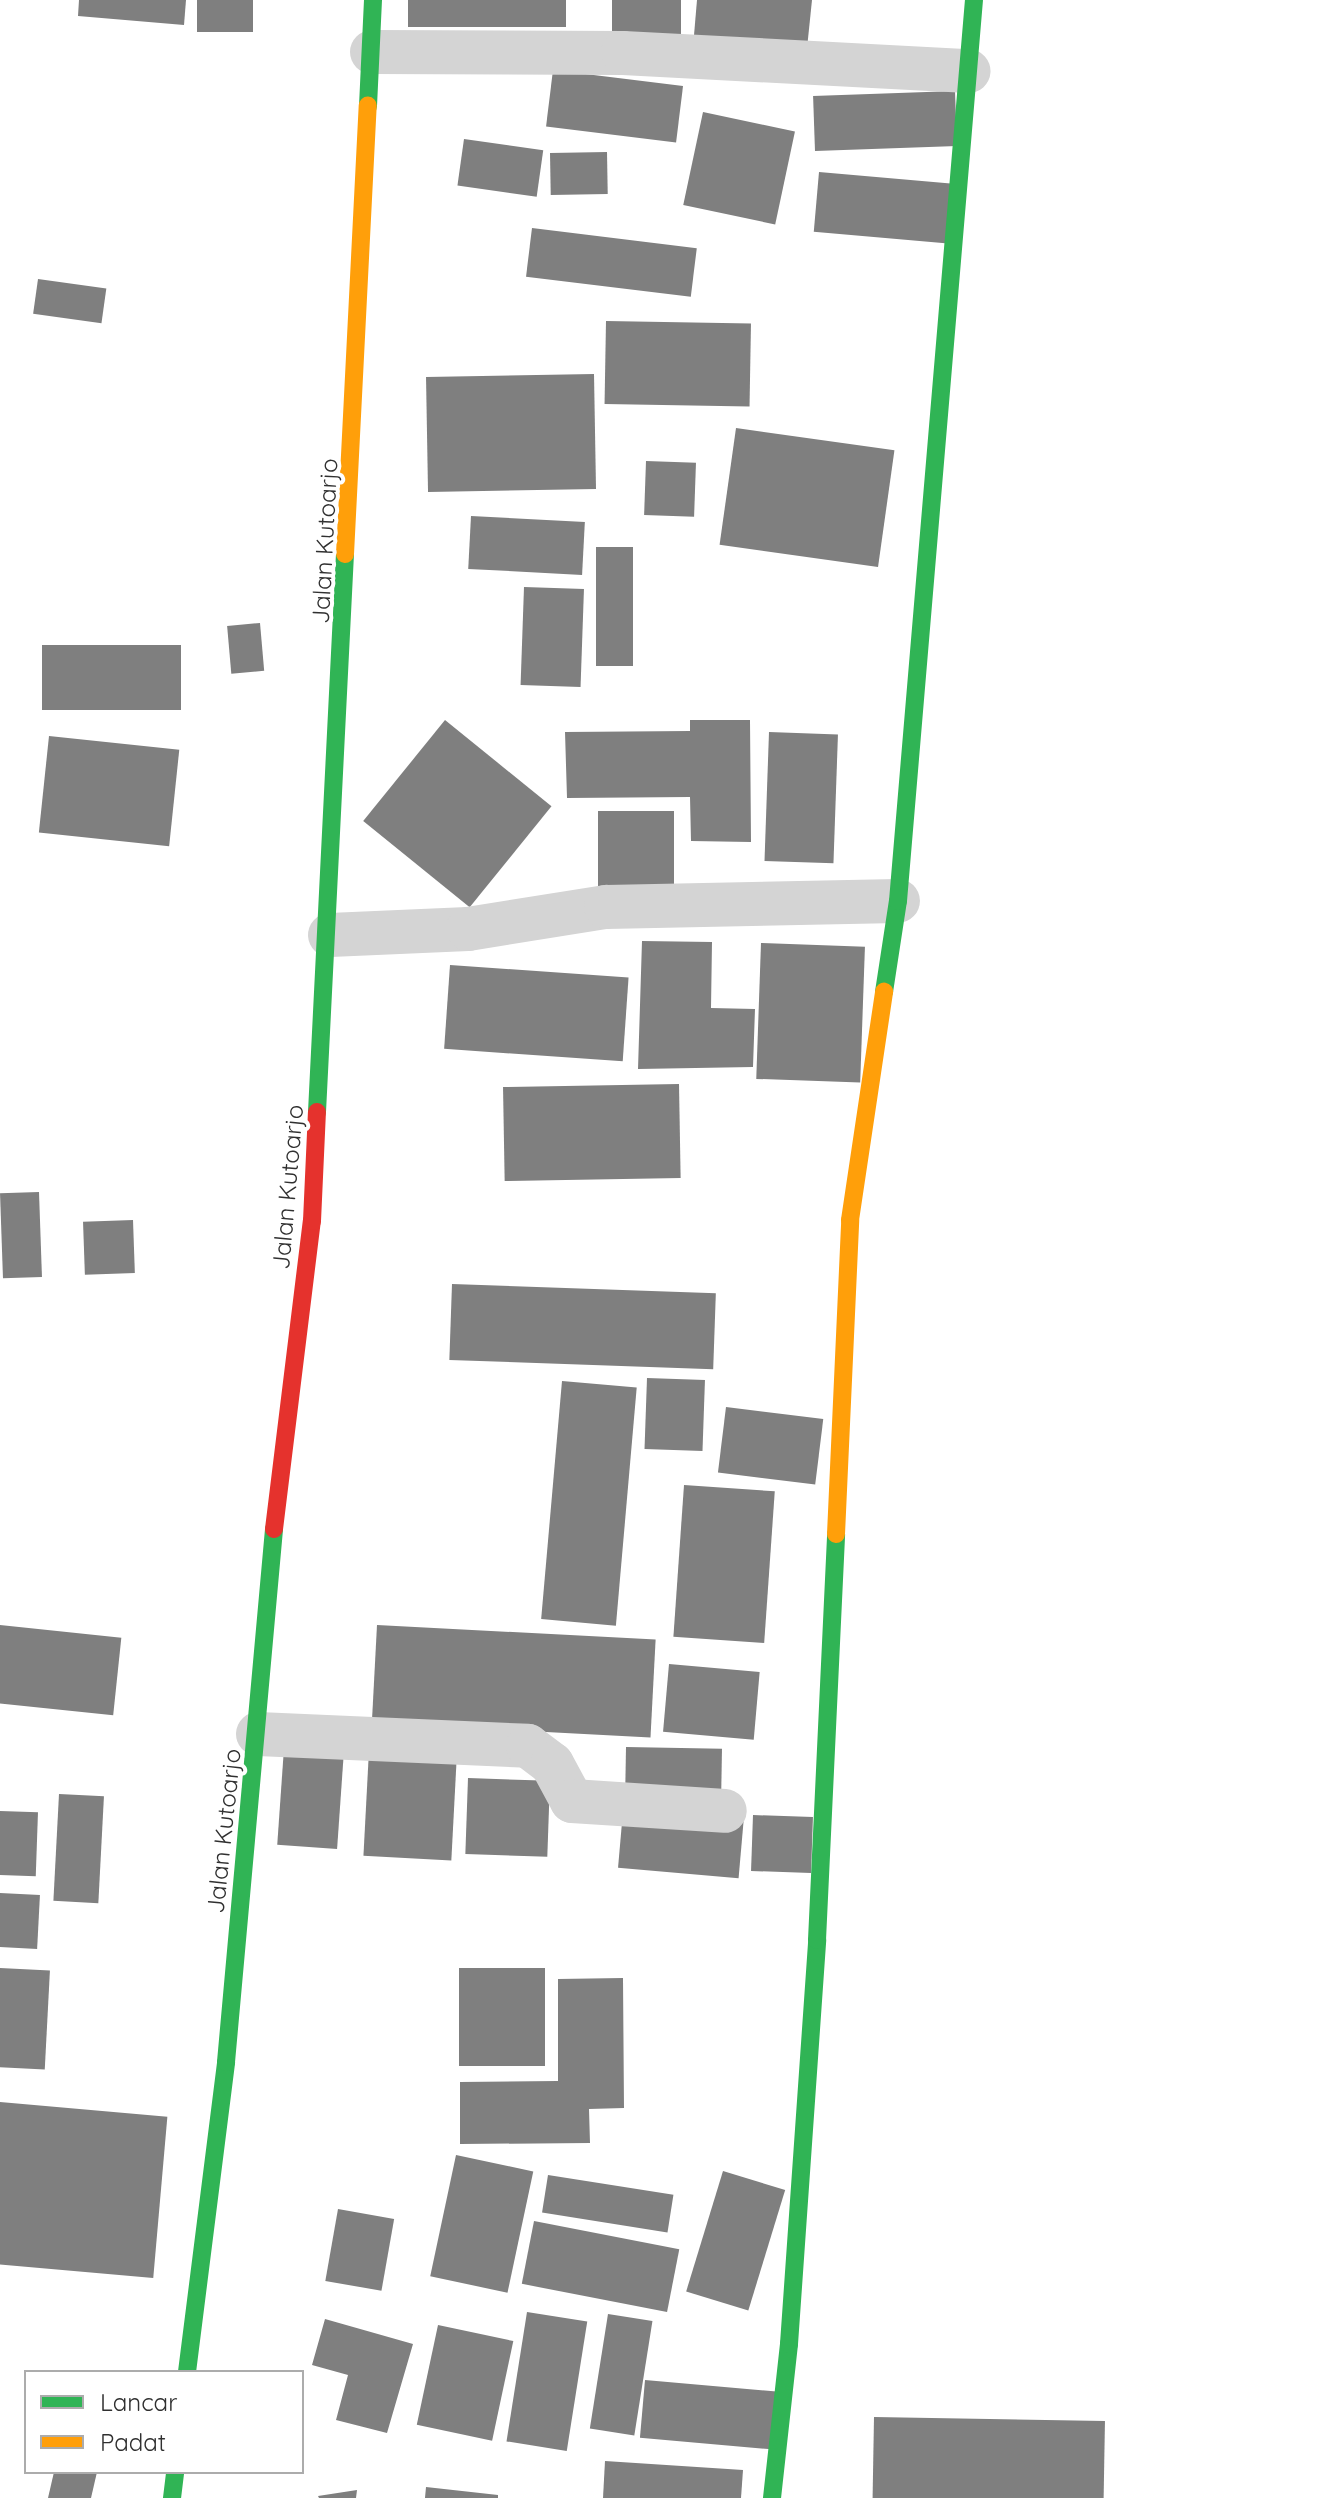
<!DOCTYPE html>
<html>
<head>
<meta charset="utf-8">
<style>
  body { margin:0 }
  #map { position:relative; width:1323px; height:2498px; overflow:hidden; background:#fff; font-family:Quicksand,sans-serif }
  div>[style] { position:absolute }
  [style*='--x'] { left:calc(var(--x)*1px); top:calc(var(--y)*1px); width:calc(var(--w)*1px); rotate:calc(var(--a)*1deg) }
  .building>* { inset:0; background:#7f7f7f; transform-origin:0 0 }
  .street>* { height:44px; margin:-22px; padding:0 22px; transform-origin:22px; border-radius:22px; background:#d4d4d4 }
  .fast>* { height:18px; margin:-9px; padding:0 9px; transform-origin:9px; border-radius:9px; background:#30b455 }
  .slow>* { height:18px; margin:-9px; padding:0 9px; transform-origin:9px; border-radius:9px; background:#ff9f0a }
  .jam>* { height:18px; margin:-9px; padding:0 9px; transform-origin:9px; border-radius:9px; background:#e5322d }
  span { translate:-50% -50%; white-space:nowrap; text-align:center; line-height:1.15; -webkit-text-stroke:8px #fff; paint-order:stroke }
  .street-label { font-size:24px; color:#303030 }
  .legend { position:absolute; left:24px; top:2370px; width:280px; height:104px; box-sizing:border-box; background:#fff; border:2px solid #acacac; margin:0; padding:10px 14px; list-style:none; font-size:24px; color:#303030 }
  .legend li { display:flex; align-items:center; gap:16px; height:40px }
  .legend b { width:40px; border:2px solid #acacac }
</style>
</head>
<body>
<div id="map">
  <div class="building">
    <i style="clip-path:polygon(79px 0,186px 0,184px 25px,78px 16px)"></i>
    <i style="left:197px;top:0;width:56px;height:32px"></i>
    <i style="left:408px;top:0;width:158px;height:27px"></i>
    <i style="left:612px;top:0;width:69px;height:40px"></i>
    <i style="clip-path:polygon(697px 0,812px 0,806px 58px,693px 47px)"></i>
    <i style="left:553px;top:70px;width:131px;height:57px;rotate:7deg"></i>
    <i style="left:955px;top:91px;width:55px;height:142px;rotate:88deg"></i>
    <i style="left:703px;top:112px;width:94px;height:95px;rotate:12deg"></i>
    <i style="left:464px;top:139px;width:80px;height:47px;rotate:8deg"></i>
    <i style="left:607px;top:152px;width:42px;height:57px;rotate:89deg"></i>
    <i style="left:819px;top:172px;width:132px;height:60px;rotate:5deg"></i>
    <i style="left:532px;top:228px;width:166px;height:49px;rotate:7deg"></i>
    <i style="left:38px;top:279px;width:69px;height:35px;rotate:8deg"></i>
    <i style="left:606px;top:321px;width:145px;height:83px;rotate:1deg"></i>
    <i style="left:594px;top:374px;width:115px;height:168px;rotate:89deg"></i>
    <i style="left:736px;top:428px;width:160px;height:118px;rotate:8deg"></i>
    <i style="left:646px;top:461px;width:50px;height:54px;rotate:2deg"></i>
    <i style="left:471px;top:516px;width:114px;height:53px;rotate:3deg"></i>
    <i style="left:596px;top:547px;width:37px;height:119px"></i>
    <i style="left:524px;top:587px;width:60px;height:98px;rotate:2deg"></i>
    <i style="left:260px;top:623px;width:48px;height:33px;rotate:85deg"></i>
    <i style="left:181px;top:645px;width:65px;height:139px;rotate:90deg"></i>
    <i style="left:445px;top:720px;width:137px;height:130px;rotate:39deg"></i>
    <i style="clip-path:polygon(690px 720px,750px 720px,751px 842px,691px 841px,690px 797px,567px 798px,565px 732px,690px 731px)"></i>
    <i style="left:769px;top:732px;width:69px;height:129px;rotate:2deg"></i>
    <i style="left:49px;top:736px;width:131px;height:97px;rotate:6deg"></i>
    <i style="left:598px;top:811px;width:76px;height:85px"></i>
    <i style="clip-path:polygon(642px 941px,712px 942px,711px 1008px,755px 1009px,753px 1067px,638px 1069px)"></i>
    <i style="left:761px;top:943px;width:104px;height:136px;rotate:2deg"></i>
    <i style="left:450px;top:965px;width:179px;height:84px;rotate:4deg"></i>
    <i style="left:679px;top:1084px;width:94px;height:176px;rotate:89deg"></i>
    <i style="left:39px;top:1192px;width:85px;height:39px;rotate:88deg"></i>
    <i style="left:133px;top:1220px;width:53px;height:50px;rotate:88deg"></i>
    <i style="left:452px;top:1284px;width:264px;height:76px;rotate:2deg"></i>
    <i style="left:647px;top:1378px;width:58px;height:71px;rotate:2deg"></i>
    <i style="left:562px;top:1381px;width:75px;height:239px;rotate:5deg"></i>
    <i style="left:726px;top:1407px;width:98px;height:66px;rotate:7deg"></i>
    <i style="left:684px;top:1485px;width:91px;height:152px;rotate:4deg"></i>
    <i style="left:0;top:1625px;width:122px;height:78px;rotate:6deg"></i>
    <i style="left:377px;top:1625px;width:279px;height:98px;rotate:3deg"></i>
    <i style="left:669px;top:1664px;width:91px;height:68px;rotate:5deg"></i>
    <i style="left:626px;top:1747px;width:96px;height:53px;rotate:1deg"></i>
    <i style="left:284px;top:1748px;width:60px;height:97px;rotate:4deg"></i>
    <i style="left:369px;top:1750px;width:88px;height:106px;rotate:3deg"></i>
    <i style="left:468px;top:1778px;width:82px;height:76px;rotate:2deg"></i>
    <i style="left:59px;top:1794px;width:45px;height:107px;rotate:3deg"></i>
    <i style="left:0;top:1811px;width:38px;height:64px;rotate:2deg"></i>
    <i style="left:623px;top:1811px;width:121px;height:57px;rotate:5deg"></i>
    <i style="left:753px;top:1815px;width:60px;height:56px;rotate:2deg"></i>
    <i style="left:0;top:1893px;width:40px;height:54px;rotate:3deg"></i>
    <i style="left:0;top:1968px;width:50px;height:99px;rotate:3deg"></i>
    <i style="left:545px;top:1968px;width:98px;height:86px;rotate:90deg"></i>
    <i style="clip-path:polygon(623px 1978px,624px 2108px,589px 2109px,590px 2143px,460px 2144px,460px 2082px,558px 2081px,558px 1979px)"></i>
    <i style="left:0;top:2102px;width:168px;height:162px;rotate:5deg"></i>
    <i style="left:456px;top:2155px;width:79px;height:124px;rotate:12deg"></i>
    <i style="left:723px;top:2171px;width:65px;height:126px;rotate:17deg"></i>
    <i style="left:548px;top:2175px;width:127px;height:38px;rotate:9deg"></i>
    <i style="left:338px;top:2209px;width:57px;height:73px;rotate:10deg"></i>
    <i style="left:534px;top:2221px;width:148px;height:64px;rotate:11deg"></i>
    <i style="left:527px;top:2312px;width:61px;height:131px;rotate:9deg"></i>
    <i style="left:608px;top:2314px;width:45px;height:116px;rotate:9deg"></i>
    <i style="clip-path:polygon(325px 2319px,413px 2344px,387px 2433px,336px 2420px,348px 2375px,312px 2365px)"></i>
    <i style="left:438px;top:2325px;width:77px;height:102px;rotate:12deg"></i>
    <i style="left:645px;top:2380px;width:138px;height:58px;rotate:5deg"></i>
    <i style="left:874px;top:2417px;width:231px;height:81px;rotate:1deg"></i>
    <i style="clip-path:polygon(605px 2461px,743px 2470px,741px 2498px,603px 2498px)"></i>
    <i style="clip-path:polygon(54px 2472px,97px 2472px,91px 2498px,48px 2498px)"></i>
    <i style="clip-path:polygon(426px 2487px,498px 2495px,498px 2498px,425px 2498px)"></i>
    <i style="clip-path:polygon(357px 2490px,356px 2498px,319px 2498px,318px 2496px)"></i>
  </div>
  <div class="street">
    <i style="--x:372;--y:52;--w:251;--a:0.2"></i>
    <i style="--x:623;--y:53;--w:346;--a:3"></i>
    <i style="--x:330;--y:935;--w:138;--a:-2.5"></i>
    <i style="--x:468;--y:929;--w:140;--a:-9.1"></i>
    <i style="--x:606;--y:907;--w:292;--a:-1.2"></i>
    <i style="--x:258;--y:1734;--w:270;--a:2.5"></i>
    <i style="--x:528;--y:1746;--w:30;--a:37"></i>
    <i style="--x:552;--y:1764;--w:42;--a:61.6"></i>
    <i style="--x:572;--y:1801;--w:153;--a:3.7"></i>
  </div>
  <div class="fast">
    <i style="--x:368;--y:106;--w:106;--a:-87.3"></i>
    <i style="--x:884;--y:992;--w:92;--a:-81.3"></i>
    <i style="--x:898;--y:901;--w:904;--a:-85.18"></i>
    <i style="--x:317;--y:1112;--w:559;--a:-87.13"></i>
    <i style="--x:187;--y:2372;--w:312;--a:-82.8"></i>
    <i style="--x:226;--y:2062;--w:535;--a:-84.85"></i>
    <i style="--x:172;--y:2498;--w:26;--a:-83"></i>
    <i style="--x:772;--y:2498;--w:155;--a:-83.7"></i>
    <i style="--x:789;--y:2344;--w:405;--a:-86"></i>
    <i style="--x:817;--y:1940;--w:406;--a:-87.3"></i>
  </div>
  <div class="slow">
    <i style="--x:345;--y:554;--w:449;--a:-87.1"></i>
    <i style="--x:836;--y:1534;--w:314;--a:-87.4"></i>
    <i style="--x:850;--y:1220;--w:231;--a:-81.5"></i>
  </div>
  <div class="jam">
    <i style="--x:274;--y:1529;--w:310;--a:-83"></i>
    <i style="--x:312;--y:1221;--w:109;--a:-87.4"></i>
  </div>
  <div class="street-label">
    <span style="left:325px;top:541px;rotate:-87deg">Jalan Kutoarjo</span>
    <span style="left:288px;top:1187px;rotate:-85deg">Jalan Kutoarjo</span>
    <span style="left:224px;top:1831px;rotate:-84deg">Jalan Kutoarjo</span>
  </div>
  <ul class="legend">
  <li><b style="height:10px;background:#30b455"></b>Lancar</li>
  <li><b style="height:10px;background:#ff9f0a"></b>Padat</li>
  </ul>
</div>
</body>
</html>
